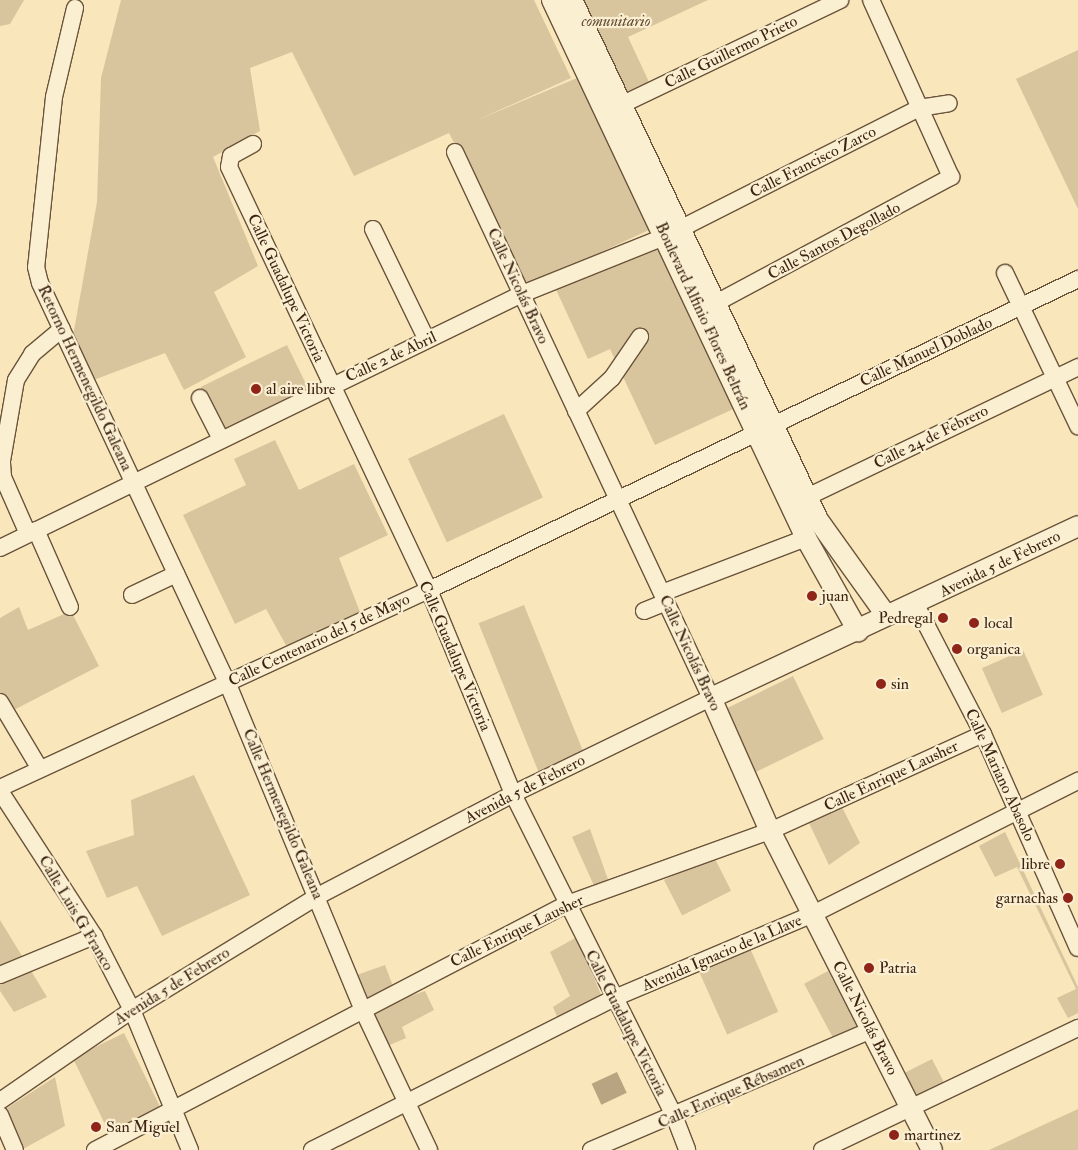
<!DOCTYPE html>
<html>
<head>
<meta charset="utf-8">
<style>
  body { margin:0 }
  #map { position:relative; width:1078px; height:1150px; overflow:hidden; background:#f9e6ba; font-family:"IM FELL Double Pica",serif }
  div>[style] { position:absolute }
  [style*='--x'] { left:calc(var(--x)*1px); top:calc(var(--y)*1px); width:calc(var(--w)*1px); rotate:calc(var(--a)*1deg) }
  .green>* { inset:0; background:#d9c59d; transform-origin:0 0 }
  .water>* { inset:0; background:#b8a481; transform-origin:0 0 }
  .roads { filter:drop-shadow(1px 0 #6a543b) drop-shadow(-1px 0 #6a543b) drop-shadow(0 1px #6a543b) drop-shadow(0 -1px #6a543b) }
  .minor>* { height:16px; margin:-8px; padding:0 8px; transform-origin:8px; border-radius:8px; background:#fbefd2 }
  .tertiary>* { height:20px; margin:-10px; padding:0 10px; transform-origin:10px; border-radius:10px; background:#fbefd2 }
  .dots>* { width:14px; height:14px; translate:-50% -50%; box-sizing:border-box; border:2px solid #fbefd2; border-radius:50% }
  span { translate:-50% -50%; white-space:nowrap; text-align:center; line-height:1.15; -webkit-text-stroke:4.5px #fbefd2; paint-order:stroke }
  .park-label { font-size:16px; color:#624c34; font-style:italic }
  .street-label { font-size:16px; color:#3b2311 }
  .poi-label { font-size:16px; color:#3b2311 }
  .left { translate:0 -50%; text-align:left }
  .right { translate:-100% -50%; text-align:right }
</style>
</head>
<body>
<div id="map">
  <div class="green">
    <i style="clip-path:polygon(0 0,24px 0,10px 24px,0 26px)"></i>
    <i style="clip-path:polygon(121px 0,534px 0,571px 78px,477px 120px,577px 78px,651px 229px,528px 286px,449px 133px,354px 176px,292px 52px,250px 68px,260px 131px,213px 157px,258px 266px,214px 292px,246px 357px,184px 390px,165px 353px,91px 381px,73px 336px,97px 202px,101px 78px)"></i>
    <i style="clip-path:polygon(582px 0,708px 0,628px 37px,649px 82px,626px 92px)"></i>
    <i style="clip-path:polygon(1078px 50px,1078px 209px,1016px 79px)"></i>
    <i style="clip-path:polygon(662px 233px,742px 405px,655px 445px,610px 349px,588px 359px,553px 283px)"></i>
    <i style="left:287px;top:345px;width:52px;height:96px;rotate:64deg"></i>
    <i style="left:504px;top:414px;width:92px;height:106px;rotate:65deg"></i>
    <i style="clip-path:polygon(275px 440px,299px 490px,354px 464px,388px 535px,339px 558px,360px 612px,287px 647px,266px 609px,235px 624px,183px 515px,246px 485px,234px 459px)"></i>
    <i style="left:524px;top:605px;width:161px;height:49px;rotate:68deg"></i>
    <i style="clip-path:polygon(19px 607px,28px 630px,71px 611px,99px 666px,8px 713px,0 698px,0 618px)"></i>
    <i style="left:1023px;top:650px;width:49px;height:45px;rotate:66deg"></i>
    <i style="left:793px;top:676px;width:70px;height:77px;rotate:64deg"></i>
    <i style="clip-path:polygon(194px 775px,250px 895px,162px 936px,137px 886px,107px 898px,86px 851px,134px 835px,131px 800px)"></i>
    <i style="clip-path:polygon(841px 805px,860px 843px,829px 865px,808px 821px)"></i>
    <i style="clip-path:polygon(590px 829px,610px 885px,596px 890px,572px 837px)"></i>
    <i style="clip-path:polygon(1005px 832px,1078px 987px,1078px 1013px,1068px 1018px,1057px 998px,1076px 989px,1017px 867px,995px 877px,979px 846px)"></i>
    <i style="left:713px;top:855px;width:40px;height:55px;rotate:63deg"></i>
    <i style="clip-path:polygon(0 920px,47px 997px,14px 1012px,0 991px)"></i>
    <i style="clip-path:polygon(577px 937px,602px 997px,559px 1021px,553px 1007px,570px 996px,550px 952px)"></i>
    <i style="left:749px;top:946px;width:72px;height:56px;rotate:66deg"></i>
    <i style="clip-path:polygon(385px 965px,394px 989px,365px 1004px,354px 976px)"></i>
    <i style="left:828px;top:971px;width:69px;height:27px;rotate:62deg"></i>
    <i style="clip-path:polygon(425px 991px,434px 1010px,402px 1027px,406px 1038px,385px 1047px,367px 1011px)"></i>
    <i style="left:124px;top:1033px;width:90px;height:57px;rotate:64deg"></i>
    <i style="left:932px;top:1059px;width:29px;height:30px;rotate:63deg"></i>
    <i style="clip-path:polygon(55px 1077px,65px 1126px,23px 1149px,4px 1110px)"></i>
    <i style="clip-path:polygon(1078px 1109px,1078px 1150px,989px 1150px)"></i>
  </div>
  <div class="water">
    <i style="left:617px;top:1072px;width:23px;height:28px;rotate:65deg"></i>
  </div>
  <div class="roads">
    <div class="minor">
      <i style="--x:75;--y:8;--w:91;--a:103.3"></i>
      <i style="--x:54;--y:97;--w:171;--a:96"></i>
      <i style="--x:36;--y:267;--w:16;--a:76"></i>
      <i style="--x:40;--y:283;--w:441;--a:64.9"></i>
      <i style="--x:227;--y:682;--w:353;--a:67.5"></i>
      <i style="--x:362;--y:1008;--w:157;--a:64.7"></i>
      <i style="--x:623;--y:104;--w:241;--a:-25.6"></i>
      <i style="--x:253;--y:144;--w:25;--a:151"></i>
      <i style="--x:231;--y:156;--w:11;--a:100"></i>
      <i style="--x:229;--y:167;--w:468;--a:64.7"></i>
      <i style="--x:429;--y:590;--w:221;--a:67.6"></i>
      <i style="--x:513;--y:794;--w:362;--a:63.4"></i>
      <i style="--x:675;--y:1118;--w:34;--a:69"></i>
      <i style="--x:373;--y:229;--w:123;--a:64.1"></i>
      <i style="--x:1005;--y:273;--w:170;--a:64.5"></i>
      <i style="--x:716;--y:303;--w:267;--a:-28.2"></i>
      <i style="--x:951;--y:177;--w:194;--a:-114.3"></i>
      <i style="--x:200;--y:398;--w:46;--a:62.9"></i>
      <i style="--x:576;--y:411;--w:49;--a:-42.5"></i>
      <i style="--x:612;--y:378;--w:50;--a:-55.7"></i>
      <i style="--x:807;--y:497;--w:301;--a:-25.6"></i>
      <i style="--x:36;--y:530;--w:84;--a:66.2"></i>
      <i style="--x:28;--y:534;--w:62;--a:-113.7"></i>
      <i style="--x:3;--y:477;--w:16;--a:-94"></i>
      <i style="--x:2;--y:461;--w:82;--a:-80.2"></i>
      <i style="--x:16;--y:380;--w:31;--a:-58"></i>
      <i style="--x:32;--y:354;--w:39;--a:-40"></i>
      <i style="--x:0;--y:548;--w:581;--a:-25.95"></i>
      <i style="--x:522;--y:294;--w:155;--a:-21.9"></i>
      <i style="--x:666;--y:236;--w:284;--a:-26.8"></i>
      <i style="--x:919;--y:108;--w:30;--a:-9"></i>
      <i style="--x:662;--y:593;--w:154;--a:-20.9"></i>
      <i style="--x:132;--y:595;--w:49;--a:-25.5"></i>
      <i style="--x:916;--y:605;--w:145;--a:62.6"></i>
      <i style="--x:983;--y:734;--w:234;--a:66.1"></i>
      <i style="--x:644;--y:611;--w:24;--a:-22"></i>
      <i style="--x:0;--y:702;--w:78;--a:59.2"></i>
      <i style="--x:0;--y:788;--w:472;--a:-24.8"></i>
      <i style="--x:429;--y:590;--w:720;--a:-25.6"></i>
      <i style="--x:0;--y:791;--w:173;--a:57"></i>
      <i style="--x:94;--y:936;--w:83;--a:62.8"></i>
      <i style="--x:132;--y:1010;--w:152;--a:67.5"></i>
      <i style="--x:0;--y:975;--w:102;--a:-22.5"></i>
      <i style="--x:0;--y:1101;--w:160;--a:-34.6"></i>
      <i style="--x:132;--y:1010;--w:218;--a:-31.5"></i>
      <i style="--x:318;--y:896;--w:220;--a:-27.6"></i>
      <i style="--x:513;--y:794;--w:220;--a:-25.9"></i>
      <i style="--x:711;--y:698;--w:603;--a:-115.12"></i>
      <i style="--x:0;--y:1115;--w:38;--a:67"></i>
      <i style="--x:95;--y:1150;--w:532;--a:-27.53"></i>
      <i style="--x:567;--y:904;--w:216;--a:-19.8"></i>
      <i style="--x:770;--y:831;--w:234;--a:-24.5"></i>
      <i style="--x:312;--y:1150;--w:336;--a:-26.7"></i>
      <i style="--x:612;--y:999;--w:218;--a:-22.9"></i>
      <i style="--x:813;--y:914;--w:297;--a:-26.7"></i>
      <i style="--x:591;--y:1150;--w:302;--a:-23.2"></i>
      <i style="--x:822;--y:1150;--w:284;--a:-25.5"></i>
    </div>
    <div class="tertiary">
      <i style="--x:552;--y:0;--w:595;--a:64.73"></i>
      <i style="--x:806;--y:538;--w:107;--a:60.8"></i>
      <i style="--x:572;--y:0;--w:575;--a:64.68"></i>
      <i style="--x:818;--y:520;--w:117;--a:54.4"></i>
      <i style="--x:932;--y:1150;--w:358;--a:-116.9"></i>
      <i style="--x:770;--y:831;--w:145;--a:-113.9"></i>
      <i style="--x:711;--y:698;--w:405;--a:-25.1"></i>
    </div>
  </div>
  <div class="dots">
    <i style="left:256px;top:389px;background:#8f2418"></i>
    <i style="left:812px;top:596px;background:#8f2418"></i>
    <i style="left:943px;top:618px;background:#8f2418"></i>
    <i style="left:974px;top:623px;background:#8f2418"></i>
    <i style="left:957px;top:649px;background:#8f2418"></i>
    <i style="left:881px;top:684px;background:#8f2418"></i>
    <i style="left:1060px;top:864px;background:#8f2418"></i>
    <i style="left:1068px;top:898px;background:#8f2418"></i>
    <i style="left:869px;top:968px;background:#8f2418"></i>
    <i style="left:96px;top:1127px;background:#8f2418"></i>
    <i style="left:894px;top:1135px;background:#8f2418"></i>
  </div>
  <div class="park-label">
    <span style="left:616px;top:21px">comunitario</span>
  </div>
  <div class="street-label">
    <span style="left:731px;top:52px;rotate:-26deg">Calle Guillermo Prieto</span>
    <span style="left:813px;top:162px;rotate:-27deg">Calle Francisco Zarco</span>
    <span style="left:834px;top:241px;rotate:-28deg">Calle Santos Degollado</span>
    <span style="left:518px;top:286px;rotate:65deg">Calle Nicolás Bravo</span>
    <span style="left:286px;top:288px;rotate:65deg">Calle Guadalupe Victoria</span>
    <span style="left:703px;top:316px;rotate:65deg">Boulevard Alfinio Flores Beltrán</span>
    <span style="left:926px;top:352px;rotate:-25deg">Calle Manuel Doblado</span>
    <span style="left:391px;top:357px;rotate:-25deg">Calle 2 de Abril</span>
    <span style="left:85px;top:378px;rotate:65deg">Retorno Hermenegildo Galeana</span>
    <span style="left:931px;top:437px;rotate:-26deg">Calle 24 de Febrero</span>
    <span style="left:1000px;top:564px;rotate:-26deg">Avenida 5 de Febrero</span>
    <span style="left:319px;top:640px;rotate:-25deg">Calle Centenario del 5 de Mayo</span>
    <span style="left:690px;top:653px;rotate:65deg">Calle Nicolás Bravo</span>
    <span style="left:455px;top:656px;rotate:67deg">Calle Guadalupe Victoria</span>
    <span style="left:1000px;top:775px;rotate:65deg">Calle Mariano Abasolo</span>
    <span style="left:891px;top:776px;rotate:-25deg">Calle Enrique Lausher</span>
    <span style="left:525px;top:789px;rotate:-27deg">Avenida 5 de Febrero</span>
    <span style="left:283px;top:814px;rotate:67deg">Calle Hermenegildo Galeana</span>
    <span style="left:76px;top:913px;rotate:59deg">Calle Luis G Franco</span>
    <span style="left:517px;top:931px;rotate:-26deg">Calle Enrique Lausher</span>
    <span style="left:722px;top:953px;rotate:-23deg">Avenida Ignacio de la Llave</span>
    <span style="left:172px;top:986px;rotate:-32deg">Avenida 5 de Febrero</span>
    <span style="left:865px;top:1018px;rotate:63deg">Calle Nicolás Bravo</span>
    <span style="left:626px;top:1023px;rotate:63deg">Calle Guadalupe Victoria</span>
    <span style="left:731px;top:1092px;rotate:-24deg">Calle Enrique Rébsamen</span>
  </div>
  <div class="poi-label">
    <span class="left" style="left:266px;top:389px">al aire libre</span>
    <span class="left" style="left:822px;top:596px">juan</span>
    <span class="right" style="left:933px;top:618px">Pedregal</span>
    <span class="left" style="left:984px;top:623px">local</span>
    <span class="left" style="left:967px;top:649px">organica</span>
    <span class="left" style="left:891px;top:684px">sin</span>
    <span class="right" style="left:1050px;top:864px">libre</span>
    <span class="right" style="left:1058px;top:898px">garnachas</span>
    <span class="left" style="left:879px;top:968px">Patria</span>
    <span class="left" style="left:106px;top:1127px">San Miguel</span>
    <span class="left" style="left:904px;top:1135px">martinez</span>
  </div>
</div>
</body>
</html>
